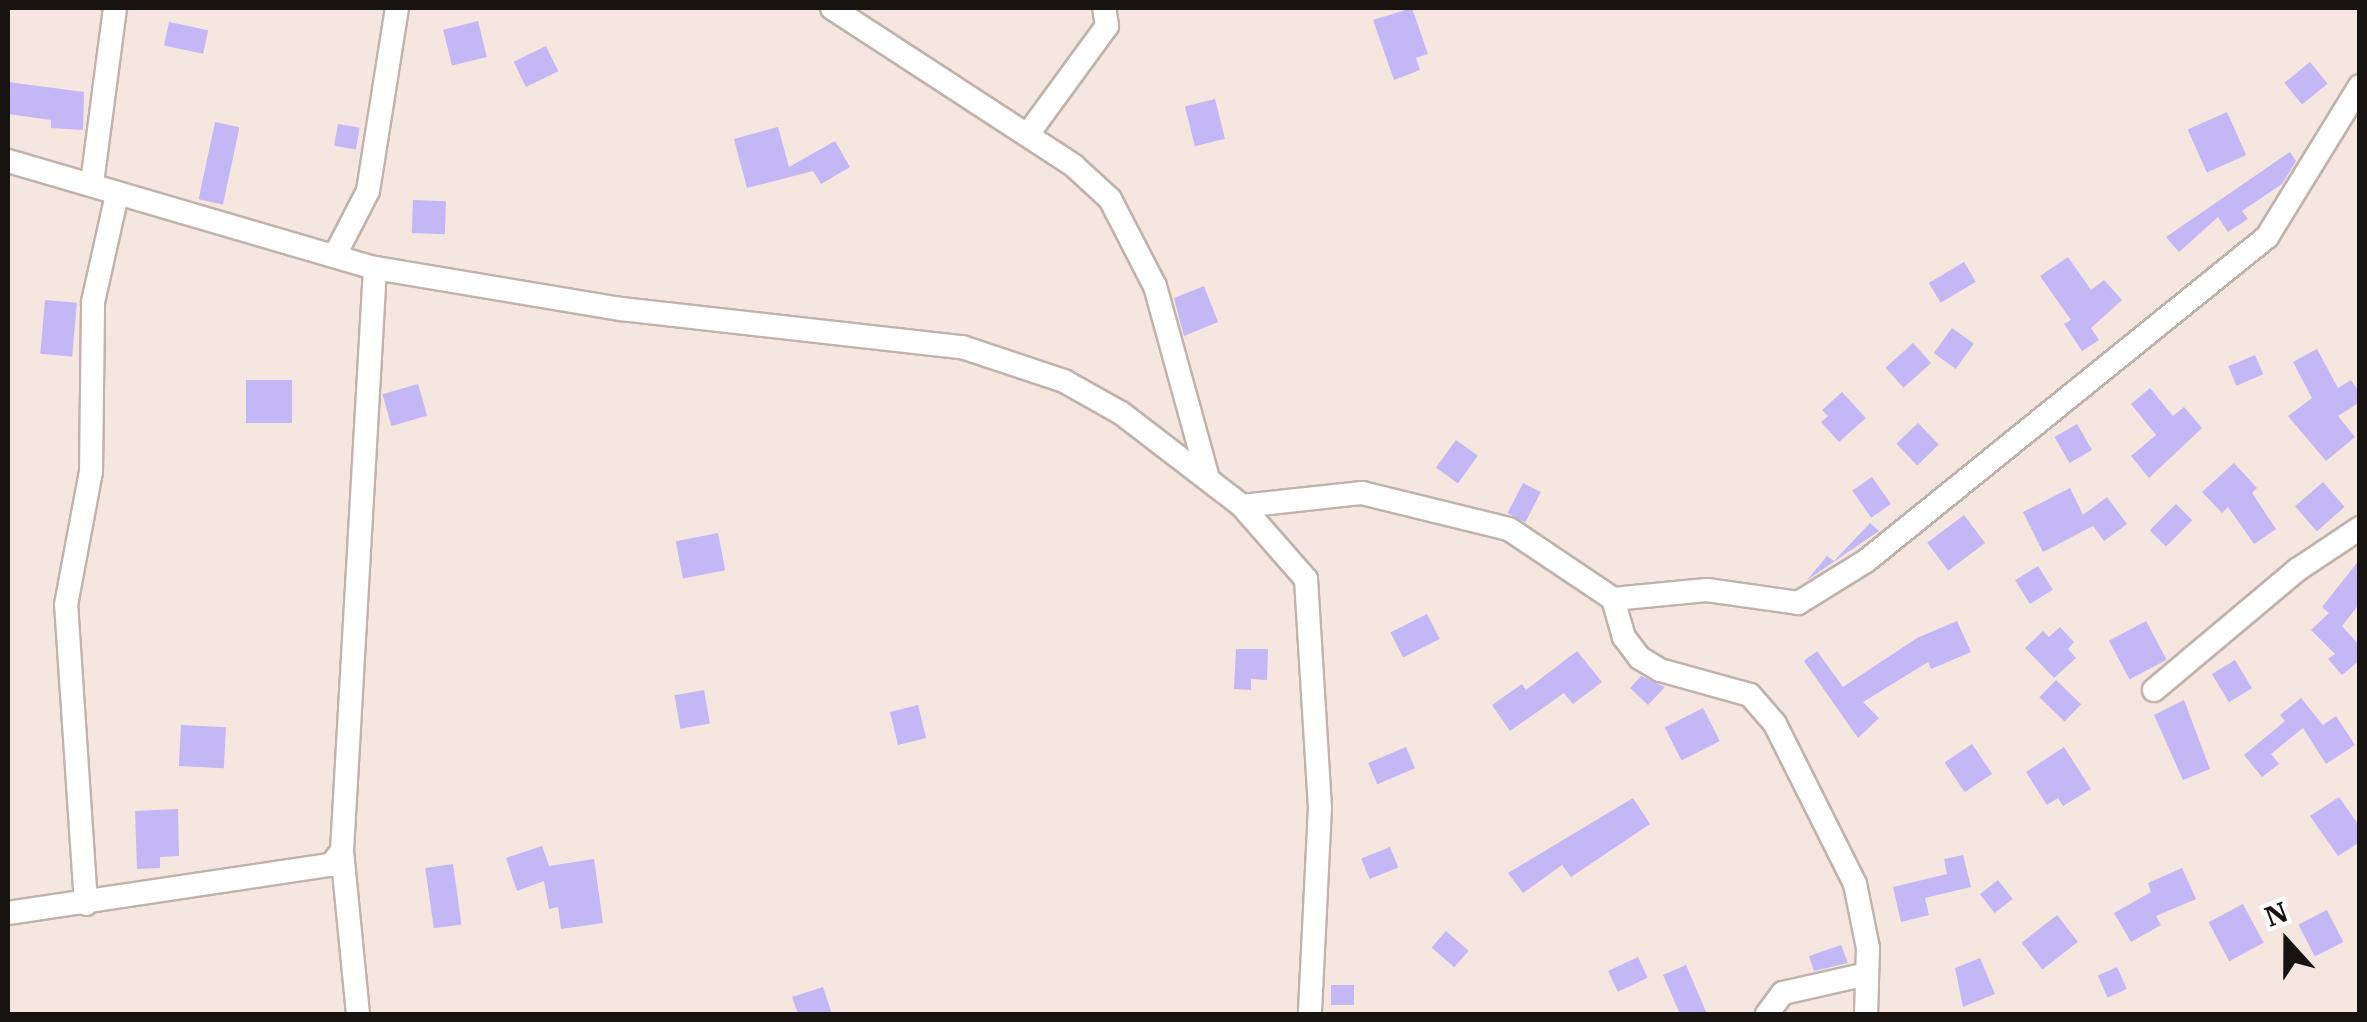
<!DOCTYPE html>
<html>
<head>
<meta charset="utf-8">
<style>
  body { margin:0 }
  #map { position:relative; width:2367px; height:1022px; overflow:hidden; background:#f5e6e0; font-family:"IBM Plex Serif",serif }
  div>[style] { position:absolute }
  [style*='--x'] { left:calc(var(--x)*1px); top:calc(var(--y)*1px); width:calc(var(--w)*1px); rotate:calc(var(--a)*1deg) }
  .building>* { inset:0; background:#c4b7f6; transform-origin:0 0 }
  .roads { filter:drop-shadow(2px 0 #c0b2ac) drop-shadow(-2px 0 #c0b2ac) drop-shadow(0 2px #c0b2ac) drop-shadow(0 -2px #c0b2ac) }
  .minor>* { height:22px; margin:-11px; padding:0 11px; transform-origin:11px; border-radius:11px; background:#fff }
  span { translate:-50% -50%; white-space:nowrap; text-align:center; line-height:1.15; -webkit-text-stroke:10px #fff; paint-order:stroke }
  .frame { position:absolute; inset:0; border:10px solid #171310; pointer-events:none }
  .north { position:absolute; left:2237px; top:892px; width:100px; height:100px; -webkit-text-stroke:8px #fff; paint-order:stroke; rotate:339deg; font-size:28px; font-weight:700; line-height:40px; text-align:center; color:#171310 }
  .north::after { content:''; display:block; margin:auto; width:35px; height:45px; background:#171310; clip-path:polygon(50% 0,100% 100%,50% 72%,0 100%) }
</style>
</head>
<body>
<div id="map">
  <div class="building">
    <i style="clip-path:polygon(1412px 8px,1428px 54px,1416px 58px,1420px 70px,1394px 80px,1373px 20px)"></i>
    <i style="left:478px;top:21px;width:37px;height:36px;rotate:76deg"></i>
    <i style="left:169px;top:22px;width:40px;height:24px;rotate:12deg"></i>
    <i style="left:546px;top:46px;width:28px;height:36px;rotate:64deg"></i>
    <i style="left:2310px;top:62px;width:28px;height:33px;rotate:51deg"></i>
    <i style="clip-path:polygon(8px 82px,84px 92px,83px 130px,51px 128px,51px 120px,8px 114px)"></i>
    <i style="left:1215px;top:99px;width:41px;height:31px;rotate:76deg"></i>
    <i style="left:2227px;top:112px;width:47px;height:43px;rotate:66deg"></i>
    <i style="left:215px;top:122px;width:25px;height:79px;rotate:12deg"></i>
    <i style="left:338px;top:124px;width:22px;height:22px;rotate:10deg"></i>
    <i style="clip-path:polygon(778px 127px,789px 167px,835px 141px,850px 167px,821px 184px,813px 171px,747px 188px,734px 139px)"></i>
    <i style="clip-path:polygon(2290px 152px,2296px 161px,2282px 184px,2242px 211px,2248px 219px,2228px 232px,2218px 217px,2179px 252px,2166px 237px)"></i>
    <i style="left:413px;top:200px;width:33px;height:33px;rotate:2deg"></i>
    <i style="clip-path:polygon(2068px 257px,2091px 290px,2104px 280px,2122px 300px,2091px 328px,2099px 340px,2082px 351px,2064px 324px,2071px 320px,2040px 276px)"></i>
    <i style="left:1964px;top:262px;width:23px;height:41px;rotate:59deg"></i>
    <i style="clip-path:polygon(1204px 286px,1218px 322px,1184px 336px,1174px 298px)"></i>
    <i style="left:45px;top:300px;width:32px;height:54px;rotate:5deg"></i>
    <i style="left:1952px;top:328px;width:27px;height:31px;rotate:36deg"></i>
    <i style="left:1913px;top:343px;width:27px;height:37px;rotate:48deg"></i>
    <i style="clip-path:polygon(2317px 349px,2338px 388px,2351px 380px,2360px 393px,2360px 402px,2338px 416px,2355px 437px,2326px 461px,2288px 416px,2312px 398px,2293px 362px)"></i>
    <i style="left:2255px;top:355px;width:21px;height:29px;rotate:67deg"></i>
    <i style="left:246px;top:380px;width:46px;height:43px"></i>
    <i style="left:418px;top:384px;width:33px;height:37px;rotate:74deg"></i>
    <i style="clip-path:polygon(2150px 388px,2173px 416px,2184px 407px,2202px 428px,2149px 478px,2131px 456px,2156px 435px,2131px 404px)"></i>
    <i style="clip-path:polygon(1842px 392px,1866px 418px,1839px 442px,1821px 422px,1828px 416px,1822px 410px)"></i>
    <i style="left:1918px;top:423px;width:30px;height:30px;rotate:46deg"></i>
    <i style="left:2077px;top:424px;width:30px;height:26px;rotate:60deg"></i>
    <i style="left:1456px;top:440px;width:27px;height:34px;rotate:36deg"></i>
    <i style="clip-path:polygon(2234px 463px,2257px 488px,2252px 493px,2276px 529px,2254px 544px,2228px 507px,2222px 513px,2202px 492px)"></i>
    <i style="left:1872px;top:477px;width:33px;height:24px;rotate:55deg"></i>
    <i style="left:2323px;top:482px;width:33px;height:37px;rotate:49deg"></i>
    <i style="left:1523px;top:483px;width:20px;height:34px;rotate:27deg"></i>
    <i style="clip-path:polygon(2070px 488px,2083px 515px,2107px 497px,2127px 524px,2104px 541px,2093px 526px,2043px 552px,2023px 512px)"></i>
    <i style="left:2176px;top:504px;width:23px;height:37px;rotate:45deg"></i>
    <i style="left:1964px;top:515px;width:35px;height:46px;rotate:53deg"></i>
    <i style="clip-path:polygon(1870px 523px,1879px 531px,1807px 580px,1827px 556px,1834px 561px)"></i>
    <i style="left:718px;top:533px;width:38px;height:43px;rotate:79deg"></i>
    <i style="clip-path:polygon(2360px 559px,2360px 603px,2342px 626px,2360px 646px,2360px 660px,2342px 675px,2328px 659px,2335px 654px,2311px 630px,2329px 613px,2322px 607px)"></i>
    <i style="left:2038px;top:566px;width:28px;height:27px;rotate:58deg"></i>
    <i style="left:1427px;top:614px;width:28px;height:41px;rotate:63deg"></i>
    <i style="clip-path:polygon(1957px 621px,1971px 652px,1931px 669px,1928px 662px,1863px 702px,1879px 718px,1858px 738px,1804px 661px,1817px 651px,1843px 687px,1917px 638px)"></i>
    <i style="left:2146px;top:621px;width:44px;height:42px;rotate:62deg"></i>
    <i style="clip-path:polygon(2060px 627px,2074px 642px,2068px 649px,2076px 658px,2054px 678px,2025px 648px,2043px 631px,2049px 637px)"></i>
    <i style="clip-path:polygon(1236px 649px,1268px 649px,1267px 680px,1251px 679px,1251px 690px,1234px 689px)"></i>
    <i style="clip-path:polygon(1577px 651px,1602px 682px,1573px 704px,1564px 693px,1510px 731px,1492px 705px,1522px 684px,1526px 690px)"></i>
    <i style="left:2235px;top:660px;width:33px;height:27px;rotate:59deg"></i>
    <i style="clip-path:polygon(1641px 676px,1665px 687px,1648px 705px,1630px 688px)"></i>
    <i style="left:2056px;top:680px;width:35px;height:24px;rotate:44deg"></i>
    <i style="left:704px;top:690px;width:34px;height:30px;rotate:80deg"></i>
    <i style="clip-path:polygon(2301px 698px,2323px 725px,2336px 716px,2355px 745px,2326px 764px,2303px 728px,2271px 754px,2279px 764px,2262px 777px,2244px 755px,2285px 721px,2280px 715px)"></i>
    <i style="clip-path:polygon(2184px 700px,2210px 769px,2183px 780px,2154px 715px)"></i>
    <i style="left:918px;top:705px;width:34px;height:29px;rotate:76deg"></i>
    <i style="left:1703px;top:708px;width:37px;height:43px;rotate:63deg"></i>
    <i style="left:181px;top:725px;width:45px;height:41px;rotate:3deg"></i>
    <i style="left:1972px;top:744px;width:36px;height:33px;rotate:56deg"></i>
    <i style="left:1406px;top:747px;width:23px;height:41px;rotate:67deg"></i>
    <i style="clip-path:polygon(2064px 747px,2091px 789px,2063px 806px,2058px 798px,2047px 805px,2026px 772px)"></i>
    <i style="clip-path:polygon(2339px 797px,2360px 827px,2360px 842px,2338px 856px,2310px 816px)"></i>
    <i style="clip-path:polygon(1633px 798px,1650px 824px,1571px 877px,1562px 865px,1523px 893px,1508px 873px)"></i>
    <i style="clip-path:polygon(178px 809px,179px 856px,160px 857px,160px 868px,137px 869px,135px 811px)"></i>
    <i style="clip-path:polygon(542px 846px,549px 866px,594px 859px,603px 923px,561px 929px,558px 907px,549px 909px,544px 881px,517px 891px,506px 858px)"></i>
    <i style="left:1390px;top:847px;width:22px;height:31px;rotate:68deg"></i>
    <i style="clip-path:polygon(1963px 855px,1971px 887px,1925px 898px,1929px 915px,1901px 922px,1893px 887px,1947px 874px,1944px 859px)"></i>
    <i style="left:453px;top:864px;width:61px;height:28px;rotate:82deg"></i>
    <i style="clip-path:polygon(2182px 868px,2196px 899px,2156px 916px,2161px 925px,2131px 942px,2114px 913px,2151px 892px,2148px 883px)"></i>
    <i style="left:1998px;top:880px;width:24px;height:23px;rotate:52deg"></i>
    <i style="left:2243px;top:904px;width:44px;height:39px;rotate:62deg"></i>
    <i style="left:2327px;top:910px;width:36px;height:32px;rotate:63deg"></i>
    <i style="left:2057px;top:915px;width:34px;height:45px;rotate:52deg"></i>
    <i style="left:1446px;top:931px;width:30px;height:22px;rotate:41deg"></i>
    <i style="clip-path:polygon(1841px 945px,1848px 963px,1814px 971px,1809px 956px)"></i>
    <i style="left:1638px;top:957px;width:23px;height:33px;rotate:65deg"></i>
    <i style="clip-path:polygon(1980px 958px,1995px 994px,1963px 1007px,1955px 968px)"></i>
    <i style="clip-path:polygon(1686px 965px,1707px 1014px,1680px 1014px,1663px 975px)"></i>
    <i style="left:2117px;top:967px;width:24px;height:21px;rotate:66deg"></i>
    <i style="left:1331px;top:985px;width:23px;height:20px"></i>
    <i style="clip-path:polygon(823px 987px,832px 1014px,798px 1014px,792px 997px)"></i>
  </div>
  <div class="roads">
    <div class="minor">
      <i style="--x:832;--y:8;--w:289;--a:33.1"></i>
      <i style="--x:1074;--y:166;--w:49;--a:42.5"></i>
      <i style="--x:1110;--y:199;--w:98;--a:62.7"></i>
      <i style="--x:1155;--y:286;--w:199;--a:74.6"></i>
      <i style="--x:1028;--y:134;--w:134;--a:-53.8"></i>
      <i style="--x:1107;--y:26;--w:18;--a:-99"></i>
      <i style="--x:8;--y:161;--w:382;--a:16.3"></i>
      <i style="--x:375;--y:268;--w:249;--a:9.5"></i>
      <i style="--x:621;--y:309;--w:343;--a:6.4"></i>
      <i style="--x:962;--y:347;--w:108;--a:18.4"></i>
      <i style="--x:1064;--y:381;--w:65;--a:29.3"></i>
      <i style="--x:1121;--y:413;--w:153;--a:37.5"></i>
      <i style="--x:1242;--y:506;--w:97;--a:48.8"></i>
      <i style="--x:1306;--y:579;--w:228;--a:86.5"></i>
      <i style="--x:1320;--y:807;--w:207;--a:92.8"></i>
      <i style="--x:92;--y:183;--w:177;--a:-82.5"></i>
      <i style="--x:335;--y:255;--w:72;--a:-62.7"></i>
      <i style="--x:368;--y:191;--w:185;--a:-81"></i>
      <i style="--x:1242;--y:506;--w:121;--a:-6.2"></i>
      <i style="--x:1362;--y:493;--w:151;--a:13.8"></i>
      <i style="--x:1509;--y:529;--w:125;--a:33.9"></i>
      <i style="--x:1613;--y:599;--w:40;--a:74"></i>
      <i style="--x:1624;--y:637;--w:26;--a:53"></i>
      <i style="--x:1640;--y:658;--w:23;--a:31"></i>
      <i style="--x:1660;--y:670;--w:93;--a:15.5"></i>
      <i style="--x:1750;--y:695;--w:38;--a:49"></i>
      <i style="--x:1775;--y:724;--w:179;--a:63.4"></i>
      <i style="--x:1855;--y:884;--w:65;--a:78.5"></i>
      <i style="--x:1868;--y:948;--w:66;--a:91.7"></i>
      <i style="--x:1613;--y:599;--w:94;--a:-5.5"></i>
      <i style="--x:1707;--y:590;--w:92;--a:8.1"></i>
      <i style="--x:1798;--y:603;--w:80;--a:-31.7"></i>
      <i style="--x:1866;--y:561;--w:516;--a:-38.94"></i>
      <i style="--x:2267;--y:237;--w:177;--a:-58.4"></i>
      <i style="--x:2154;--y:690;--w:187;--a:-40"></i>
      <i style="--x:2297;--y:570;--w:76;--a:-33.7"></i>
      <i style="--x:86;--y:904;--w:300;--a:-93.8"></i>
      <i style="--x:66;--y:605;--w:135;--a:-79.4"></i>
      <i style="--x:91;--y:472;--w:170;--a:-89.3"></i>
      <i style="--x:93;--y:302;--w:110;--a:-77.4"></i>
      <i style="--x:8;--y:913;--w:327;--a:-8.5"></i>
      <i style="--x:331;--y:865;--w:18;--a:-52"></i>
      <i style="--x:358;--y:1014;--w:164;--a:-95.6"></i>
      <i style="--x:342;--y:851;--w:584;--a:-86.76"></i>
      <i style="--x:1767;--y:1014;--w:26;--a:-53"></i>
      <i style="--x:1783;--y:993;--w:86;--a:-12.7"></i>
    </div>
  </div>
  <div class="frame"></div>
  <div class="north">N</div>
</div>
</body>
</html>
